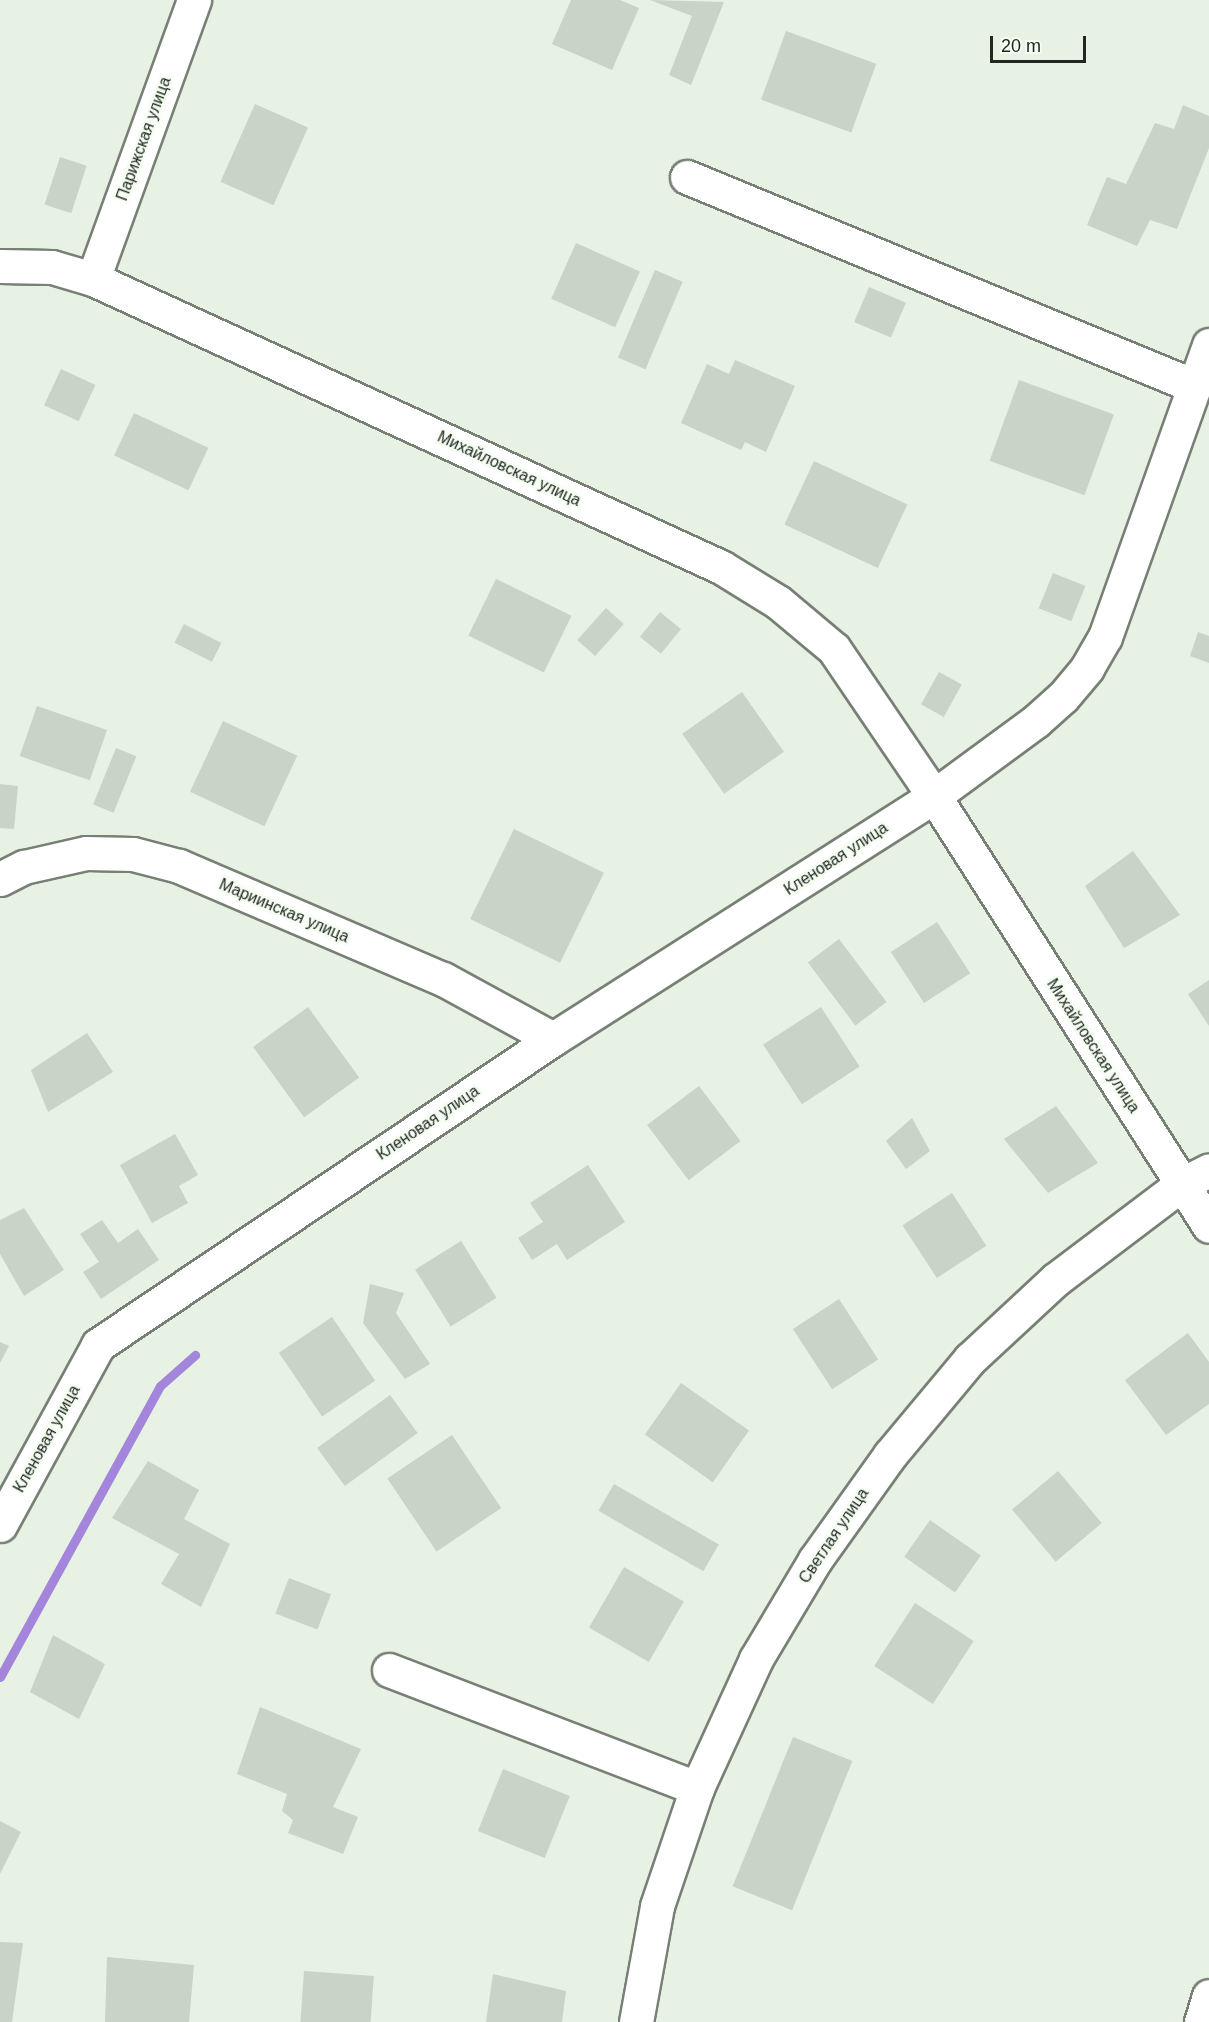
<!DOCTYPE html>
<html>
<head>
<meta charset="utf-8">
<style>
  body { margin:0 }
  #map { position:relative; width:1209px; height:2022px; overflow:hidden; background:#e7f1e4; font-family:Helvetica,sans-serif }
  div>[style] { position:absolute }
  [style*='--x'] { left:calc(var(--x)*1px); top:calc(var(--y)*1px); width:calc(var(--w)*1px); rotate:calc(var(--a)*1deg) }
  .stream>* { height:9px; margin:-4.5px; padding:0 4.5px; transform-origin:4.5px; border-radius:4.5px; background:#a385dc }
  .building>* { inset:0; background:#c9d3c6; transform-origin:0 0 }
  .roads { filter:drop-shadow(2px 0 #778074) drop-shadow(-2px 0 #778074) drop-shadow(0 2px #778074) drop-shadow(0 -2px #778074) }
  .minor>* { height:33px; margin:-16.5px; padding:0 16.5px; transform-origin:16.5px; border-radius:16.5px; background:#fff }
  span { translate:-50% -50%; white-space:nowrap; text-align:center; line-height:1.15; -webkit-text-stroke:5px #f4fef1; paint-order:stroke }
  .street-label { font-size:16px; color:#232722 }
  .scale { position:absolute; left:990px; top:36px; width:96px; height:27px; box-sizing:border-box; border:3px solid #232722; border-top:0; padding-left:8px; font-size:18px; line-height:21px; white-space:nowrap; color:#232722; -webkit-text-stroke:4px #f4fef1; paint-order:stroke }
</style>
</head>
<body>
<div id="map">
  <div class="stream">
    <i style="--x:0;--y:1677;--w:332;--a:-61.2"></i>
    <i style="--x:160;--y:1386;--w:47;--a:-41.5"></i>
  </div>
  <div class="building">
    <i style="clip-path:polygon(571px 0,620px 0,639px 8px,612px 70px,552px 44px)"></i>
    <i style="clip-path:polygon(650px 0,724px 2px,691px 85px,669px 75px,692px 16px)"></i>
    <i style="left:786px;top:31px;width:96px;height:73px;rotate:20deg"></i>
    <i style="left:255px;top:104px;width:58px;height:85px;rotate:24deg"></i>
    <i style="clip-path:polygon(1183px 105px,1209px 116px,1209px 148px,1177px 229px,1150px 220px,1137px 246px,1087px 225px,1107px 177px,1126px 184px,1155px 123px,1174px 129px)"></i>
    <i style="left:60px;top:157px;width:28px;height:50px;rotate:18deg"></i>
    <i style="left:576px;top:243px;width:70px;height:61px;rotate:24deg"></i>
    <i style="left:655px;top:270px;width:30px;height:95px;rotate:23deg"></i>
    <i style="left:869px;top:287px;width:40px;height:38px;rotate:23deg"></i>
    <i style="clip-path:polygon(735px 360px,795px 386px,766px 452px,745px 442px,741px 450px,681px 423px,707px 364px,729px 374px)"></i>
    <i style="left:61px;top:369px;width:38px;height:40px;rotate:25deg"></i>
    <i style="left:1019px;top:380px;width:101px;height:86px;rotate:20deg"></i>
    <i style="left:134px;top:413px;width:82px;height:47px;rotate:25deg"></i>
    <i style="left:814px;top:461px;width:103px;height:70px;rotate:25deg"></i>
    <i style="left:1053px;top:573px;width:35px;height:38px;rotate:22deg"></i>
    <i style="left:496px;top:579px;width:84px;height:63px;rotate:26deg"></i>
    <i style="left:606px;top:608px;width:24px;height:43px;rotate:42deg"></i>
    <i style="left:660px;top:612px;width:27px;height:32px;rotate:39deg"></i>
    <i style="left:184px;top:624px;width:42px;height:21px;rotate:27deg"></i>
    <i style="clip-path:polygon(1198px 632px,1209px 636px,1209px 663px,1190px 656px)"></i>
    <i style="left:939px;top:672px;width:26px;height:37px;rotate:29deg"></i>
    <i style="left:742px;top:692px;width:73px;height:73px;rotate:55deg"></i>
    <i style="left:37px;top:706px;width:74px;height:53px;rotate:19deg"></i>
    <i style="left:223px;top:721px;width:82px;height:78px;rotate:25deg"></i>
    <i style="left:116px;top:748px;width:22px;height:61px;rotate:22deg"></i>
    <i style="clip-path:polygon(0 784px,18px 786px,14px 829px,0 828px)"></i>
    <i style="left:514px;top:829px;width:100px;height:100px;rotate:26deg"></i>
    <i style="clip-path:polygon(1133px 851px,1180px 915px,1124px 948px,1085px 886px)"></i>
    <i style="left:937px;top:922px;width:61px;height:55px;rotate:57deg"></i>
    <i style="left:839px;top:939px;width:79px;height:39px;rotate:53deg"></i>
    <i style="clip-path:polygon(1209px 980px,1209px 1026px,1188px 994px)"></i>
    <i style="left:308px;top:1007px;width:87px;height:68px;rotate:54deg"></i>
    <i style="left:821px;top:1007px;width:71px;height:69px;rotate:57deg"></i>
    <i style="clip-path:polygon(87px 1033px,113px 1072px,48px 1112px,31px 1070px)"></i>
    <i style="left:699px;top:1086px;width:69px;height:65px;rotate:53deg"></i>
    <i style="clip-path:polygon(1056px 1106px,1098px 1163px,1048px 1193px,1004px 1139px)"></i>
    <i style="clip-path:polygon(912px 1118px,930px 1151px,906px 1169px,886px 1141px)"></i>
    <i style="clip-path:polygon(175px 1134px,198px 1175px,179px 1186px,188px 1203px,152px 1223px,120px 1165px)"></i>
    <i style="clip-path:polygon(588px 1165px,625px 1222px,567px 1260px,557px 1244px,532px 1260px,518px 1238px,543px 1222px,530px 1203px)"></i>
    <i style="left:952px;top:1193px;width:63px;height:59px;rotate:57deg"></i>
    <i style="clip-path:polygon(24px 1208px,64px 1270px,24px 1296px,0 1254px,0 1220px)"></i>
    <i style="clip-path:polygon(102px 1220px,118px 1243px,138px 1229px,159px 1260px,101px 1299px,83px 1272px,99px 1262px,80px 1234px)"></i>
    <i style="left:461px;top:1241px;width:67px;height:54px;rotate:58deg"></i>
    <i style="clip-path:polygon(370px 1284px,404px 1293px,396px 1313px,430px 1364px,405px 1379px,363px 1323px)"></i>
    <i style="left:839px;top:1299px;width:72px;height:55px;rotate:57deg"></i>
    <i style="left:332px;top:1317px;width:77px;height:64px;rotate:56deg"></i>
    <i style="clip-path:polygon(1188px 1333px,1209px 1362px,1209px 1404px,1166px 1435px,1125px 1380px)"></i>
    <i style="clip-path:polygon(0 1342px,9px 1346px,0 1363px)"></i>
    <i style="left:681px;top:1383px;width:83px;height:63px;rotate:35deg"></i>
    <i style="left:390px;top:1395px;width:47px;height:90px;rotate:54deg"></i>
    <i style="left:452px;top:1435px;width:88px;height:78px;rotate:56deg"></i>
    <i style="clip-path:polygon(148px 1461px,199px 1490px,184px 1519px,230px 1544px,201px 1607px,161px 1584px,179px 1554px,112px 1518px)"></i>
    <i style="left:1058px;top:1471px;width:68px;height:60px;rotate:50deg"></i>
    <i style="left:614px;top:1484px;width:121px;height:31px;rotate:30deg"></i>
    <i style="left:930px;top:1520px;width:62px;height:45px;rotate:35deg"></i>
    <i style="left:624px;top:1567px;width:69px;height:70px;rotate:30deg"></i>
    <i style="left:289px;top:1578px;width:45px;height:38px;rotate:21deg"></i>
    <i style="left:915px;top:1603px;width:70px;height:75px;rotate:33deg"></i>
    <i style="clip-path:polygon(53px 1635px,105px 1664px,79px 1719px,30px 1692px)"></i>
    <i style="clip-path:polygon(260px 1707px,361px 1749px,333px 1807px,358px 1817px,343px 1854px,288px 1833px,293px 1820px,282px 1811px,287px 1794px,237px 1774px)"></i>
    <i style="left:793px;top:1737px;width:64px;height:161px;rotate:22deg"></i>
    <i style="left:503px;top:1769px;width:72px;height:67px;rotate:22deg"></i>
    <i style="clip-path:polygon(0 1821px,21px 1832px,0 1874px)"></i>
    <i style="clip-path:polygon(0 1942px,23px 1943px,12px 2022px,0 2022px)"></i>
    <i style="clip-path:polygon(107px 1957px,194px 1965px,189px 2022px,105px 2022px)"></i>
    <i style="left:304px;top:1971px;width:70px;height:51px;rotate:4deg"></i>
    <i style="clip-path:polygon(493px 1974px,566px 1991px,562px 2022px,486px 2022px)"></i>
  </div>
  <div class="roads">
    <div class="minor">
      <i style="--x:687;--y:177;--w:548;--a:22.4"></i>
      <i style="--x:0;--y:266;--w:52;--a:1.1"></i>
      <i style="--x:52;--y:267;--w:43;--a:16.3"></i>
      <i style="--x:93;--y:279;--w:691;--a:24.64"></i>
      <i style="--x:721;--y:567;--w:67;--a:31.6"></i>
      <i style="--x:778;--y:602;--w:73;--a:40"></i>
      <i style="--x:834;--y:649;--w:178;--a:55.8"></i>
      <i style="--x:934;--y:796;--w:510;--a:57.4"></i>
      <i style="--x:93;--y:279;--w:297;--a:-70.1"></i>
      <i style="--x:0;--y:879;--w:27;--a:-27"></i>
      <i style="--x:24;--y:867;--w:64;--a:-12.7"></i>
      <i style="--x:86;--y:853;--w:47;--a:1.2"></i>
      <i style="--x:133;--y:854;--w:48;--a:14.6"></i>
      <i style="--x:179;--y:866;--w:287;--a:23.2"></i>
      <i style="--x:443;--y:979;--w:125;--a:28.6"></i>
      <i style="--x:0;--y:1525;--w:205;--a:-61.4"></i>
      <i style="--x:98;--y:1345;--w:548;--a:-33.92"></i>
      <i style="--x:553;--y:1039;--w:452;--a:-32.5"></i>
      <i style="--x:934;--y:796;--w:127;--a:-36.3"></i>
      <i style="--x:1036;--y:721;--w:36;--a:-42"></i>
      <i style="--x:1063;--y:697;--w:38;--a:-50"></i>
      <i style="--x:1087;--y:668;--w:36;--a:-60"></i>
      <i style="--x:1105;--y:637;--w:310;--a:-70.4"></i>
      <i style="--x:389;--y:1670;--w:330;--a:21"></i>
      <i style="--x:636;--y:2022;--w:118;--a:-79.7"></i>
      <i style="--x:657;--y:1906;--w:125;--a:-71.3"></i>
      <i style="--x:697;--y:1788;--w:142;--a:-65.4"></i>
      <i style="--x:756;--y:1659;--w:115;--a:-59.2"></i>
      <i style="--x:815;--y:1560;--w:129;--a:-54.5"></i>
      <i style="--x:890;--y:1455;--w:125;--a:-50.2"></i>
      <i style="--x:970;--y:1359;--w:116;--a:-42.9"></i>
      <i style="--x:1055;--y:1280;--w:159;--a:-37.1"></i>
      <i style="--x:1182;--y:1184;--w:30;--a:-27"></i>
      <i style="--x:1201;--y:2022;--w:27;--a:-73"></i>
    </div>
  </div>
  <div class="street-label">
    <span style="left:144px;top:139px;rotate:-70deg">Парижская улица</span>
    <span style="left:509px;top:469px;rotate:25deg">Михайловская улица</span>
    <span style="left:836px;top:859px;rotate:-33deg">Кленовая улица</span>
    <span style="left:284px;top:911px;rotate:23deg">Мариинская улица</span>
    <span style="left:1093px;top:1046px;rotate:57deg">Михайловская улица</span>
    <span style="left:428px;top:1123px;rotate:-34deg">Кленовая улица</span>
    <span style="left:47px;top:1439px;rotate:-61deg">Кленовая улица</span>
    <span style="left:834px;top:1536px;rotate:-56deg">Светлая улица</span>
  </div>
  <div class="scale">20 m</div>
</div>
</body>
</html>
